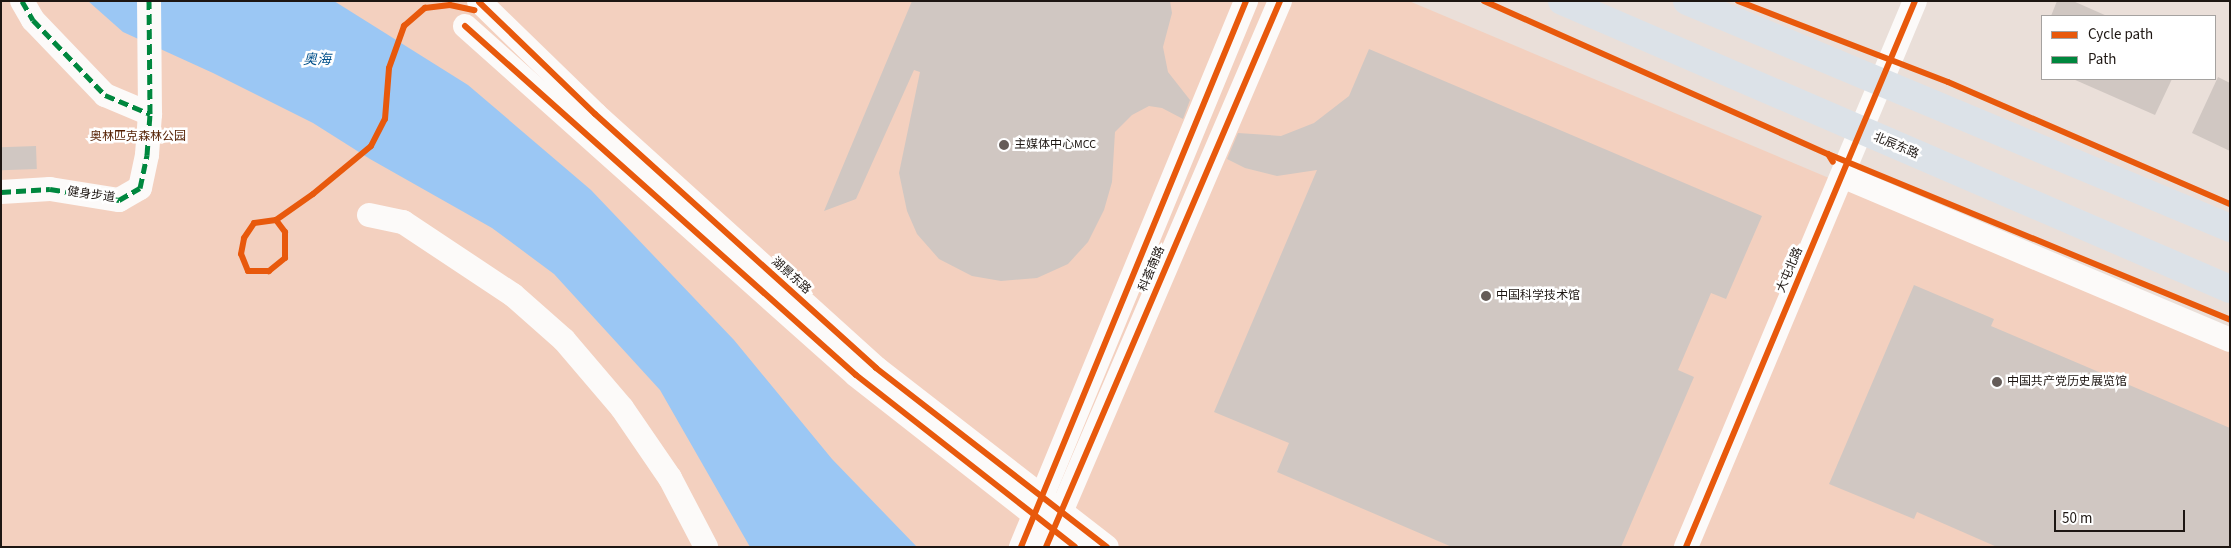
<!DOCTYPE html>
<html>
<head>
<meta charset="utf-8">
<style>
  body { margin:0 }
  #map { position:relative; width:2231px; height:548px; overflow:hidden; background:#eadfd9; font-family:"Source Sans 3","Noto Sans SC",sans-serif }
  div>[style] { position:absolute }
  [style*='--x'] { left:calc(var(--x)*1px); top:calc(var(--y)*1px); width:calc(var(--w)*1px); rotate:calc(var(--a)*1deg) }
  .green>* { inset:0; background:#f3d0bf }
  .water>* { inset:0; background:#9bc7f4 }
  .building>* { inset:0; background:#d0c7c2; transform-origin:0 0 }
  .minor>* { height:24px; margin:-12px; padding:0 12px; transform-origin:12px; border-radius:12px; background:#fcfaf9 }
  .major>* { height:28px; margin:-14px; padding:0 14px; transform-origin:14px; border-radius:14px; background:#dce2e8 }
  .quiet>* { height:5px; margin-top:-2.5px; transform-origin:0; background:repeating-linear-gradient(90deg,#00873e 0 10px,transparent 0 15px) }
  .cycleway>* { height:6px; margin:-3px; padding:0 3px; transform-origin:3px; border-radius:3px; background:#e8590c }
  .dots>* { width:14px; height:14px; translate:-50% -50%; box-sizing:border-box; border:2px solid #fff; border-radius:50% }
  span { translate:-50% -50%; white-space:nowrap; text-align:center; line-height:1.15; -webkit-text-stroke:5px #fff; paint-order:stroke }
  .park-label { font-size:12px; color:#531e00 }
  .poi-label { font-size:12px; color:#1d1612 }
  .left { translate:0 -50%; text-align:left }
  .street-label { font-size:12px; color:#1d1612 }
  .water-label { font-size:14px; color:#00508b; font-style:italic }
  .frame { position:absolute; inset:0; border:2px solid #1d1612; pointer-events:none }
  .legend { position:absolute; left:2041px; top:15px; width:175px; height:65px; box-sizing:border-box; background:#fff; border:1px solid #a5a2a0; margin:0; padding:6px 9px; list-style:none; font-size:15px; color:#1d1612 }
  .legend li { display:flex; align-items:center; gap:10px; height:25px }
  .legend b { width:25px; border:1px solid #a5a2a0 }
  .scale { position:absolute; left:2054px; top:510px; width:131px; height:22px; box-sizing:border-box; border:2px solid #1d1612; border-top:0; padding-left:6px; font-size:15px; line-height:18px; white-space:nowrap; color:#1d1612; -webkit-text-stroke:4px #fff; paint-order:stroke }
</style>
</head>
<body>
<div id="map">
  <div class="green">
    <i style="clip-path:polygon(1px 1px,1409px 1px,2230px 347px,2230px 547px,1px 547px)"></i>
  </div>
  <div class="water">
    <i style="clip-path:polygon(88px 1px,334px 1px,468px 85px,591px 190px,734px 340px,832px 459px,917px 547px,750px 547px,660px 390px,554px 274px,492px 228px,370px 159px,313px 123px,213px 73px,123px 32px)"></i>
  </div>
  <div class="building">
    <i style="clip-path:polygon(912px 1px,1170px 1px,1172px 13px,1163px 47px,1168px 72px,1190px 100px,1183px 119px,1162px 108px,1149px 106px,1132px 115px,1115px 132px,1112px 182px,1104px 210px,1088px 242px,1068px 264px,1037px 278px,1001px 281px,972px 276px,939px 259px,917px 234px,907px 211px,899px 173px,920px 72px,914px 70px,856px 199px,824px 211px)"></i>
    <i style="clip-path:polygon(2057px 1px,2073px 1px,2107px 16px,2051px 16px)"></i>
    <i style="clip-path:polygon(1369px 49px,1762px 216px,1726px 299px,1711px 293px,1678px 370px,1694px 377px,1621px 547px,1452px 547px,1277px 472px,1289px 443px,1214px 412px,1317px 170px,1277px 176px,1245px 168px,1227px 159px,1238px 133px,1281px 136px,1314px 123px,1349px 96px)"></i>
    <i style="clip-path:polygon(2218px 77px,2230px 83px,2230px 151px,2192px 133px)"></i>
    <i style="clip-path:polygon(2073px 79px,2172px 79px,2155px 115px)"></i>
    <i style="left:36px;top:146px;width:23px;height:35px;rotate:88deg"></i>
    <i style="clip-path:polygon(1914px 285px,1994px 319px,1991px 326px,2230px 428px,2230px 547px,1997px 547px,1917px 512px,1914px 519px,1829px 484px)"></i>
  </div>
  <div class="minor">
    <i style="--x:22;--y:1;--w:22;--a:60"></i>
    <i style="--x:33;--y:20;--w:104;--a:46.2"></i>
    <i style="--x:105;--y:95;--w:49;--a:22.9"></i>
    <i style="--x:479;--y:1;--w:162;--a:44.2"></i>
    <i style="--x:595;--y:114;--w:379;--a:42.1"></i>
    <i style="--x:876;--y:368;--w:292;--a:37.8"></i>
    <i style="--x:465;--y:26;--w:524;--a:41.75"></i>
    <i style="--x:856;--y:375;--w:278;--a:38.1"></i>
    <i style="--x:1842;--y:176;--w:421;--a:22.9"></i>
    <i style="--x:1;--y:192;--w:49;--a:-3.5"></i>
    <i style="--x:50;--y:189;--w:70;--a:9.1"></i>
    <i style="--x:119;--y:200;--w:24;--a:-30"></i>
    <i style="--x:140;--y:188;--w:34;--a:-78"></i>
    <i style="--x:147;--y:155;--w:41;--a:-85.8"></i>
    <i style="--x:150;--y:114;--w:113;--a:-90.5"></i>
    <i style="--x:369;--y:215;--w:35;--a:12"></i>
    <i style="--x:403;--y:222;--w:132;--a:33.6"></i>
    <i style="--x:513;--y:295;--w:68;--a:41.4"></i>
    <i style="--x:564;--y:340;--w:89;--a:49.5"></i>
    <i style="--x:622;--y:408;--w:85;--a:55.6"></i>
    <i style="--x:670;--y:478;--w:78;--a:62.4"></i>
    <i style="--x:1021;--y:547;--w:591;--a:-67.6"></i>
    <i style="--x:1046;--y:547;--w:594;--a:-66.8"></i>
    <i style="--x:1686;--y:547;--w:592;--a:-67.25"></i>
  </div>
  <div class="major">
    <i style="--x:1562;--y:1;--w:727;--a:23.32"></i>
    <i style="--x:1687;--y:1;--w:589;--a:22.69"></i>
  </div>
  <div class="quiet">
    <i style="--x:22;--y:1;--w:22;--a:60"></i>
    <i style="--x:33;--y:20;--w:104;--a:46.2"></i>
    <i style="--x:105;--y:95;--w:49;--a:22.9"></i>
    <i style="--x:1;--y:192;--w:49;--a:-3.5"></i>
    <i style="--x:50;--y:189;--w:70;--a:9.1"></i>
    <i style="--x:119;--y:200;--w:24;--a:-30"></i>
    <i style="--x:140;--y:188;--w:34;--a:-78"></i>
    <i style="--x:147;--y:155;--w:41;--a:-85.8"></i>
    <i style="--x:150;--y:114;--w:113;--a:-90.5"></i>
  </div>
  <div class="cycleway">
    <i style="--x:1484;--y:1;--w:376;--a:24"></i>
    <i style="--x:1828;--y:154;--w:9;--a:58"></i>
    <i style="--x:1738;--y:1;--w:225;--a:21.1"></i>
    <i style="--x:1948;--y:82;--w:307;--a:23.4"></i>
    <i style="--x:479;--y:2;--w:161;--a:44"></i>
    <i style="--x:595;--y:114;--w:379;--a:42.1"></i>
    <i style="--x:876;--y:368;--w:292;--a:37.8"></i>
    <i style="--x:465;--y:26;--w:524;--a:41.75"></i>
    <i style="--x:856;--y:375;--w:278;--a:38.1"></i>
    <i style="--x:1828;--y:154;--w:435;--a:22.4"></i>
    <i style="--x:276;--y:220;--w:15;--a:53"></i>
    <i style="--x:285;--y:232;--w:26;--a:90"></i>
    <i style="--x:285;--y:258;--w:21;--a:141"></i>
    <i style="--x:269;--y:271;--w:21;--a:180"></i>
    <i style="--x:248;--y:271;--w:18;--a:-112"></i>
    <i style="--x:241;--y:254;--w:16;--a:-79"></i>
    <i style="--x:244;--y:238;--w:18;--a:-56"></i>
    <i style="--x:254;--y:223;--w:22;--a:-8"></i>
    <i style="--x:276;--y:220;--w:45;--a:-35.1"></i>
    <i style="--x:313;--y:194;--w:75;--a:-39.6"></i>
    <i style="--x:371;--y:146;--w:30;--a:-63"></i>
    <i style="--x:385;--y:119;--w:51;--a:-85.5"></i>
    <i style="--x:389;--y:68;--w:45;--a:-70.3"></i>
    <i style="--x:404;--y:26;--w:28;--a:-41"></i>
    <i style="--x:425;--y:8;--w:25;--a:-7"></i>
    <i style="--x:450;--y:5;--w:25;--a:12"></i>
    <i style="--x:1021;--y:547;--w:591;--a:-67.6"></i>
    <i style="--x:1046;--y:547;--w:594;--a:-66.8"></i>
    <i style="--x:1686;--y:547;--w:592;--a:-67.25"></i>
  </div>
  <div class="dots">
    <i style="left:1004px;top:145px;background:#655c58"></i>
    <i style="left:1486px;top:296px;background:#655c58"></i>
    <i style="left:1997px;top:382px;background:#655c58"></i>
  </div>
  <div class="park-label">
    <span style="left:138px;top:137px">奥林匹克森林公园</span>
  </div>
  <div class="poi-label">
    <span class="left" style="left:1014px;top:145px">主媒体中心MCC</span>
    <span class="left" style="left:1496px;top:296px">中国科学技术馆</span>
    <span class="left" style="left:2007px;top:382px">中国共产党历史展览馆</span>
  </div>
  <div class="street-label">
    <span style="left:1896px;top:146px;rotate:23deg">北辰东路</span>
    <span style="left:91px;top:195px;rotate:8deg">健身步道</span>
    <span style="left:1152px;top:269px;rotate:-67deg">科荟南路</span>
    <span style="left:1790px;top:270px;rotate:-67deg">大屯北路</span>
    <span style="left:791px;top:276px;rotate:42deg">湖景东路</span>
  </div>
  <div class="water-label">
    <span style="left:317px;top:60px">奥海</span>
  </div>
  <div class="frame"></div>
  <ul class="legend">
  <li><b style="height:6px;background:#e8590c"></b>Cycle path</li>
  <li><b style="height:6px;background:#00873e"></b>Path</li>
  </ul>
  <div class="scale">50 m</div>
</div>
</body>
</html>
